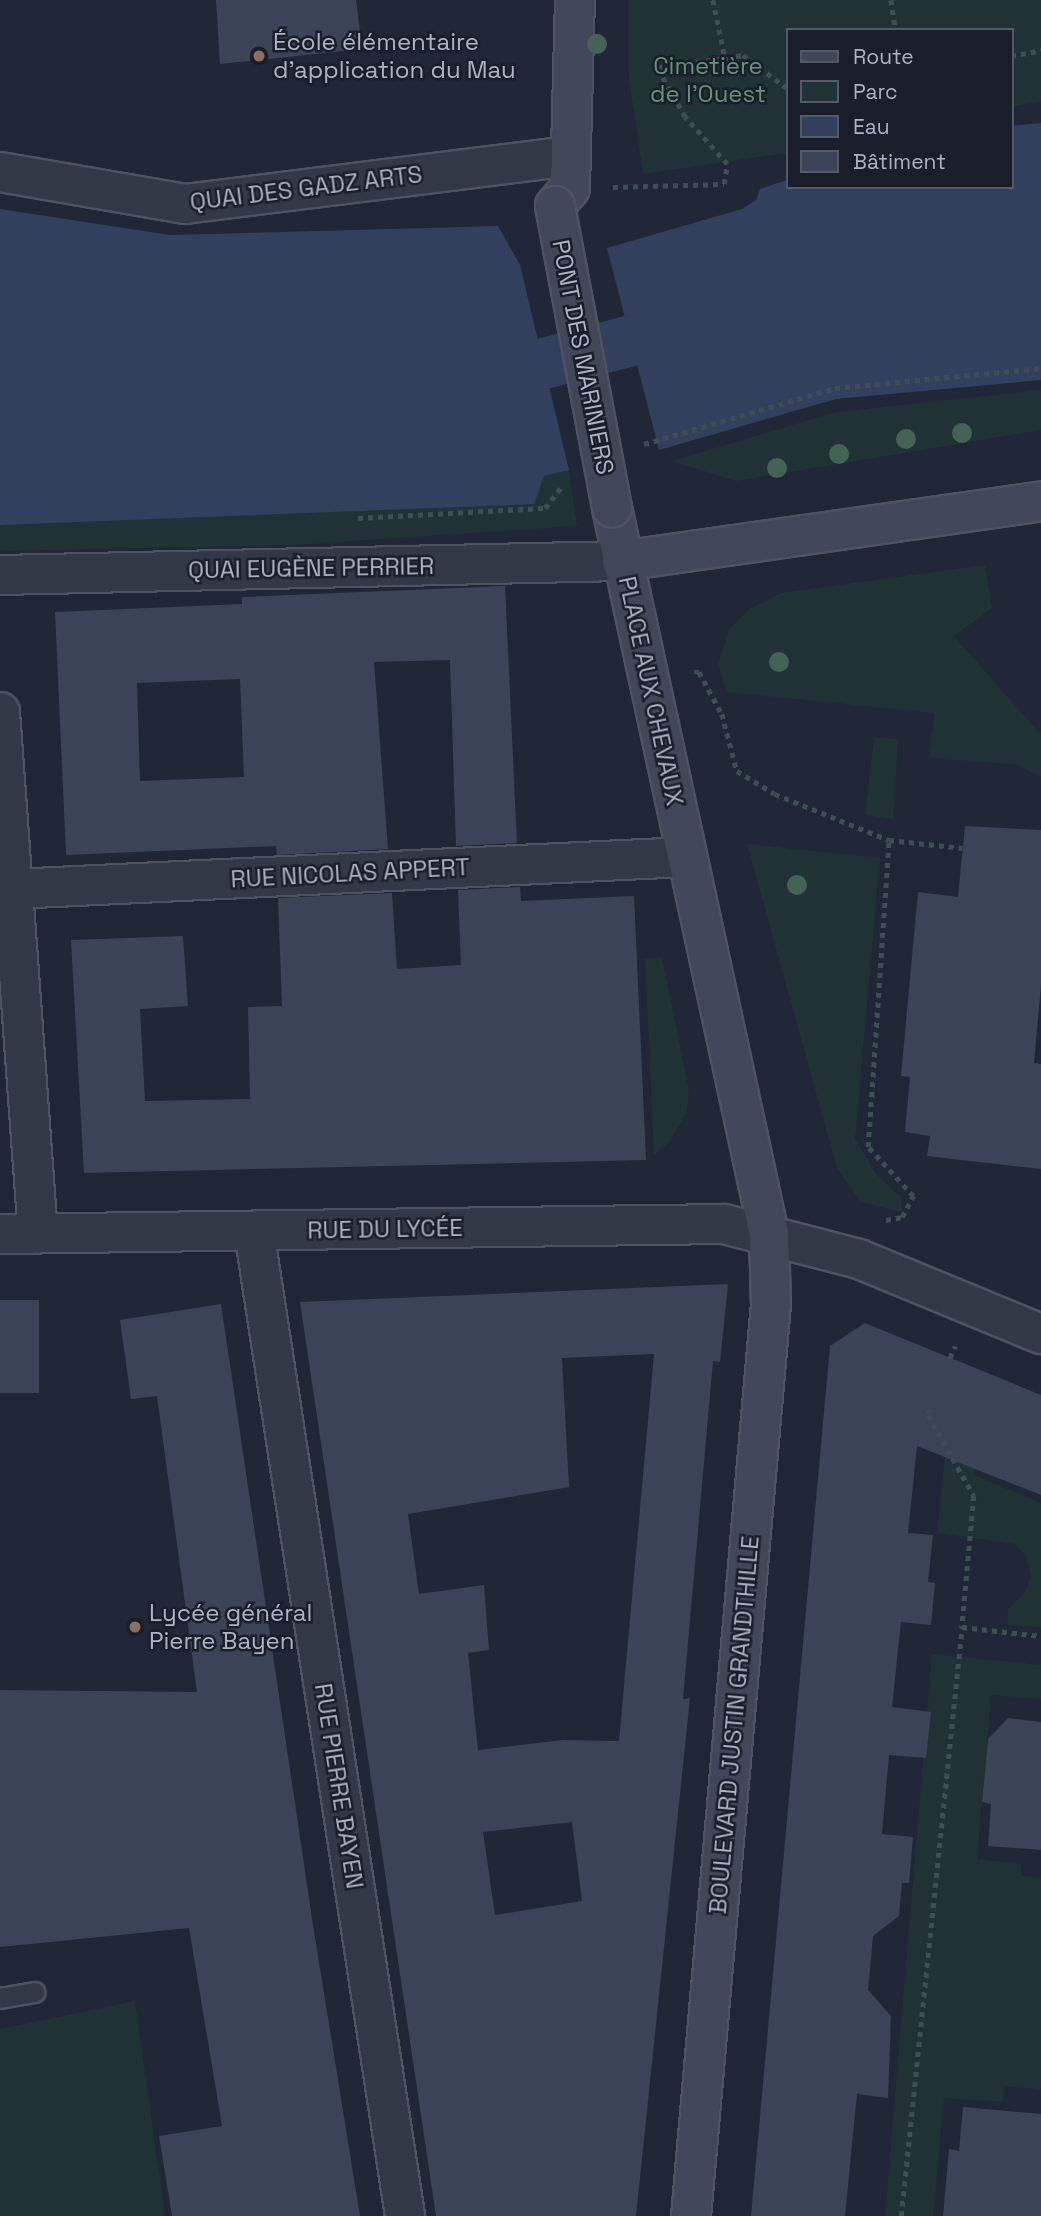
<!DOCTYPE html>
<html>
<head>
<meta charset="utf-8">
<style>
  body { margin:0 }
  #map { position:relative; width:1041px; height:2216px; overflow:hidden; background:#1f2635; font-family:"Space Grotesk",sans-serif }
  div>[style] { position:absolute }
  [style*='--x'] { left:calc(var(--x)*1px); top:calc(var(--y)*1px); width:calc(var(--w)*1px); rotate:calc(var(--a)*1deg) }
  .green>* { inset:0; background:#213236 }
  .water>* { inset:0; background:#32405d }
  .canal>* { height:51px; margin:-25.5px; padding:0 25.5px; transform-origin:25.5px; border-radius:25.5px; background:#32405d }
  .building>* { inset:0; background:#3b4456; transform-origin:0 0 }
  .path>* { height:4.5px; margin-top:-2.25px; transform-origin:0; background:repeating-linear-gradient(90deg,#3e4f54 0 5px,transparent 0 10px) }
  .roads { filter:drop-shadow(2px 0 #4d5361) drop-shadow(-2px 0 #4d5361) drop-shadow(0 2px #4d5361) drop-shadow(0 -2px #4d5361) }
  .lane>* { height:19px; margin:-9.5px; padding:0 9.5px; transform-origin:9.5px; border-radius:9.5px; background:#323946 }
  .street>* { height:38px; margin:-19px; padding:0 19px; transform-origin:19px; border-radius:19px; background:#323946 }
  .secondary>* { height:38px; margin:-19px; padding:0 19px; transform-origin:19px; border-radius:19px; background:#404759 }
  .bridges { filter:drop-shadow(2px 0 #4d5361) drop-shadow(-2px 0 #4d5361) drop-shadow(0 2px #4d5361) drop-shadow(0 -2px #4d5361) }
  .secondary-bridge>* { height:38px; margin:-19px; padding:0 19px; transform-origin:19px; border-radius:19px; background:#404759 }
  .trees>* { width:20px; height:20px; margin:-10px; border-radius:50%; background:#456257 }
  .dots>* { width:19px; height:19px; translate:-50% -50%; box-sizing:border-box; border:4px solid #181e2a; border-radius:50% }
  span { translate:-50% -50%; white-space:nowrap; text-align:center; line-height:1.15; -webkit-text-stroke:5px #181e2a; paint-order:stroke }
  .poi-label { font-size:24px; color:#acb3c3 }
  .left { translate:0 -50%; text-align:left }
  .park-label { font-size:24px; color:#649373 }
  .street-label { font-size:24px; color:#acb3c3 }
  .legend { position:absolute; left:786px; top:28px; width:228px; height:161px; box-sizing:border-box; background:#181e2a; border:2px solid #535a67; margin:0; padding:9px 12px; list-style:none; font-size:21px; color:#acb3c3 }
  .legend li { display:flex; align-items:center; gap:14px; height:35px }
  .legend b { width:35px; border:2px solid #535a67 }
</style>
</head>
<body>
<div id="map">
  <div class="green">
    <i style="clip-path:polygon(629px 0,1041px 0,1041px 102px,1011px 106px,1011px 30px,787px 30px,787px 153px,643px 174px,629px 78px)"></i>
    <i style="clip-path:polygon(1041px 390px,1041px 430px,736px 481px,672px 461px,836px 412px)"></i>
    <i style="clip-path:polygon(569px 470px,577px 526px,291px 545px,0 551px,0 525px,544px 476px)"></i>
    <i style="clip-path:polygon(985px 565px,992px 608px,954px 636px,1041px 735px,1041px 777px,1015px 764px,929px 758px,935px 713px,727px 692px,718px 664px,729px 630px,750px 609px,781px 593px)"></i>
    <i style="clip-path:polygon(874px 737px,898px 739px,893px 819px,865px 815px)"></i>
    <i style="clip-path:polygon(747px 844px,880px 858px,855px 1139px,877px 1175px,901px 1197px,902px 1212px,861px 1202px,837px 1168px)"></i>
    <i style="clip-path:polygon(662px 957px,689px 1090px,687px 1112px,670px 1141px,654px 1155px,645px 959px)"></i>
    <i style="clip-path:polygon(947px 1437px,978px 1442px,974px 1475px,1041px 1503px,1041px 1627px,1007px 1625px,1008px 1609px,1026px 1591px,1031px 1576px,1027px 1557px,1015px 1544px,937px 1533px)"></i>
    <i style="clip-path:polygon(932px 1654px,1041px 1665px,1041px 1699px,991px 1695px,977px 1859px,1021px 1864px,1022px 1876px,1041px 1878px,1041px 2089px,1004px 2086px,1003px 2102px,944px 2098px,933px 2216px,885px 2216px)"></i>
    <i style="clip-path:polygon(135px 2001px,165px 2216px,0 2216px,0 2029px)"></i>
  </div>
  <div class="water">
    <i style="clip-path:polygon(1041px 123px,1041px 380px,836px 399px,659px 450px,607px 248px,742px 209px,756px 200px,760px 189px,787px 180px,787px 187px,1011px 187px,1011px 126px)"></i>
    <i style="clip-path:polygon(0 209px,170px 235px,498px 226px,520px 265px,569px 470px,544px 476px,534px 504px,0 525px)"></i>
  </div>
  <div class="canal">
    <i style="--x:475;--y:366;--w:61;--a:-0.9"></i>
    <i style="--x:536;--y:365;--w:165;--a:-14.7"></i>
  </div>
  <div class="building">
    <i style="clip-path:polygon(216px 0,356px 0,362px 49px,220px 64px)"></i>
    <i style="clip-path:polygon(evenodd,505px 586px,517px 843px,456px 846px,450px 660px,374px 662px,388px 849px,277px 855px,276px 846px,66px 855px,55px 612px,242px 604px,242px 597px,505px 586px,240px 679px,244px 777px,140px 781px,137px 683px,240px 679px)"></i>
    <i style="clip-path:polygon(965px 826px,1041px 830px,1041px 985px,1034px 1063px,1041px 1064px,1041px 1169px,927px 1156px,930px 1136px,905px 1132px,910px 1077px,901px 1076px,918px 892px,958px 897px)"></i>
    <i style="clip-path:polygon(520px 887px,521px 901px,634px 896px,646px 1160px,84px 1173px,71px 940px,183px 936px,188px 1006px,140px 1009px,145px 1101px,250px 1099px,248px 1007px,282px 1006px,278px 898px,392px 893px,397px 969px,461px 965px,458px 890px)"></i>
    <i style="clip-path:polygon(evenodd,728px 1284px,720px 1362px,713px 1361px,683px 1699px,690px 1698px,636px 2216px,436px 2216px,300px 1302px,728px 1284px,654px 1354px,619px 1741px,563px 1740px,478px 1750px,468px 1653px,489px 1650px,484px 1585px,419px 1594px,408px 1514px,569px 1487px,562px 1358px,654px 1354px,728px 1284px,572px 1822px,582px 1901px,495px 1915px,483px 1832px,572px 1822px)"></i>
    <i style="left:0;top:1300px;width:39px;height:93px"></i>
    <i style="clip-path:polygon(221px 1304px,313px 1925px,360px 2216px,172px 2216px,159px 2136px,222px 2126px,189px 1928px,0 1947px,0 1690px,197px 1692px,157px 1396px,131px 1399px,120px 1320px)"></i>
    <i style="clip-path:polygon(865px 1323px,1041px 1395px,1041px 1495px,917px 1446px,908px 1533px,933px 1535px,928px 1582px,935px 1583px,931px 1625px,901px 1622px,892px 1707px,931px 1712px,926px 1758px,889px 1755px,882px 1834px,913px 1837px,909px 1883px,902px 1883px,899px 1916px,873px 1936px,868px 1990px,891px 2016px,888px 2098px,857px 2094px,845px 2216px,751px 2216px,830px 1346px)"></i>
    <i style="clip-path:polygon(1008px 1718px,1041px 1722px,1041px 1850px,988px 1846px,991px 1804px,982px 1802px,988px 1739px)"></i>
    <i style="clip-path:polygon(963px 2107px,1041px 2114px,1041px 2216px,943px 2216px,949px 2149px,959px 2151px)"></i>
  </div>
  <div class="path">
    <i style="--x:713;--y:0;--w:59;--a:78.3"></i>
    <i style="--x:891;--y:0;--w:30;--a:81"></i>
    <i style="--x:1011;--y:56;--w:31;--a:-11"></i>
    <i style="--x:613;--y:187;--w:111;--a:-1.5"></i>
    <i style="--x:724;--y:184;--w:20;--a:-81"></i>
    <i style="--x:727;--y:164;--w:63;--a:-131.8"></i>
    <i style="--x:685;--y:117;--w:56;--a:-119.7"></i>
    <i style="--x:657;--y:68;--w:87;--a:-8.6"></i>
    <i style="--x:743;--y:55;--w:55;--a:36.9"></i>
    <i style="--x:644;--y:444;--w:199;--a:-16.3"></i>
    <i style="--x:835;--y:388;--w:207;--a:-5.5"></i>
    <i style="--x:358;--y:518;--w:187;--a:-3.1"></i>
    <i style="--x:545;--y:508;--w:28;--a:-52"></i>
    <i style="--x:694;--y:672;--w:5;--a:0"></i>
    <i style="--x:699;--y:672;--w:48;--a:61.3"></i>
    <i style="--x:722;--y:714;--w:59;--a:75.3"></i>
    <i style="--x:737;--y:771;--w:44;--a:31.2"></i>
    <i style="--x:775;--y:794;--w:123;--a:22"></i>
    <i style="--x:886;--y:1220;--w:16;--a:-11"></i>
    <i style="--x:902;--y:1217;--w:24;--a:-62"></i>
    <i style="--x:913;--y:1196;--w:67;--a:-132.6"></i>
    <i style="--x:868;--y:1147;--w:308;--a:-86.1"></i>
    <i style="--x:889;--y:840;--w:74;--a:6.2"></i>
    <i style="--x:950;--y:1358;--w:13;--a:-67"></i>
    <i style="--x:931;--y:1409;--w:7;--a:117"></i>
    <i style="--x:928;--y:1415;--w:93;--a:60.4"></i>
    <i style="--x:974;--y:1496;--w:132;--a:95.2"></i>
    <i style="--x:962;--y:1627;--w:80;--a:6.5"></i>
    <i style="--x:901;--y:2216;--w:592;--a:-84.09"></i>
  </div>
  <div class="roads">
    <div class="lane">
      <i style="--x:0;--y:1998;--w:35;--a:-10"></i>
    </div>
    <div class="street">
      <i style="--x:0;--y:172;--w:188;--a:9.8"></i>
      <i style="--x:185;--y:204;--w:389;--a:-7.1"></i>
      <i style="--x:0;--y:575;--w:622;--a:-1.29"></i>
      <i style="--x:0;--y:712;--w:523;--a:85.84"></i>
      <i style="--x:13;--y:889;--w:675;--a:-2.72"></i>
      <i style="--x:254;--y:1231;--w:997;--a:81.28"></i>
      <i style="--x:0;--y:1234;--w:724;--a:-0.79"></i>
      <i style="--x:724;--y:1224;--w:139;--a:14.5"></i>
      <i style="--x:859;--y:1259;--w:197;--a:22.4"></i>
    </div>
    <div class="secondary">
      <i style="--x:555;--y:206;--w:23;--a:-50"></i>
      <i style="--x:570;--y:188;--w:188;--a:-88.5"></i>
      <i style="--x:612;--y:508;--w:743;--a:77.8"></i>
      <i style="--x:769;--y:1234;--w:70;--a:88.4"></i>
      <i style="--x:771;--y:1304;--w:916;--a:95.01"></i>
      <i style="--x:622;--y:561;--w:423;--a:-8.1"></i>
    </div>
  </div>
  <div class="bridges">
    <div class="secondary-bridge">
      <i style="--x:555;--y:206;--w:307;--a:79.3"></i>
    </div>
  </div>
  <div class="trees">
    <i style="left:597px;top:44px"></i>
    <i style="left:962px;top:433px"></i>
    <i style="left:906px;top:439px"></i>
    <i style="left:839px;top:454px"></i>
    <i style="left:777px;top:468px"></i>
    <i style="left:779px;top:662px"></i>
    <i style="left:797px;top:885px"></i>
  </div>
  <div class="dots">
    <i style="left:259px;top:56px;background:#8d6e63"></i>
    <i style="left:135px;top:1627px;background:#8d6e63"></i>
  </div>
  <div class="poi-label">
    <span class="left" style="left:273px;top:56px">École élémentaire<br>d'application du Mau</span>
    <span class="left" style="left:149px;top:1627px">Lycée général<br>Pierre Bayen</span>
  </div>
  <div class="park-label">
    <span style="left:708px;top:80px">Cimetière<br>de l'Ouest</span>
  </div>
  <div class="street-label">
    <span style="left:306px;top:188px;rotate:-7deg">QUAI DES GADZ ARTS</span>
    <span style="left:583px;top:357px;rotate:79deg">PONT DES MARINIERS</span>
    <span style="left:311px;top:568px;rotate:-1deg">QUAI EUGÈNE PERRIER</span>
    <span style="left:651px;top:691px;rotate:78deg">PLACE AUX CHEVAUX</span>
    <span style="left:350px;top:873px;rotate:-3deg">RUE NICOLAS APPERT</span>
    <span style="left:385px;top:1229px;rotate:-1deg">RUE DU LYCÉE</span>
    <span style="left:734px;top:1725px;rotate:-85deg">BOULEVARD JUSTIN GRANDTHILLE</span>
    <span style="left:339px;top:1786px;rotate:81deg">RUE PIERRE BAYEN</span>
  </div>
  <ul class="legend">
  <li><b style="height:9px;background:#404759"></b>Route</li>
  <li><b style="height:19px;background:#213236"></b>Parc</li>
  <li><b style="height:19px;background:#32405d"></b>Eau</li>
  <li><b style="height:19px;background:#3b4456"></b>Bâtiment</li>
  </ul>
</div>
</body>
</html>
